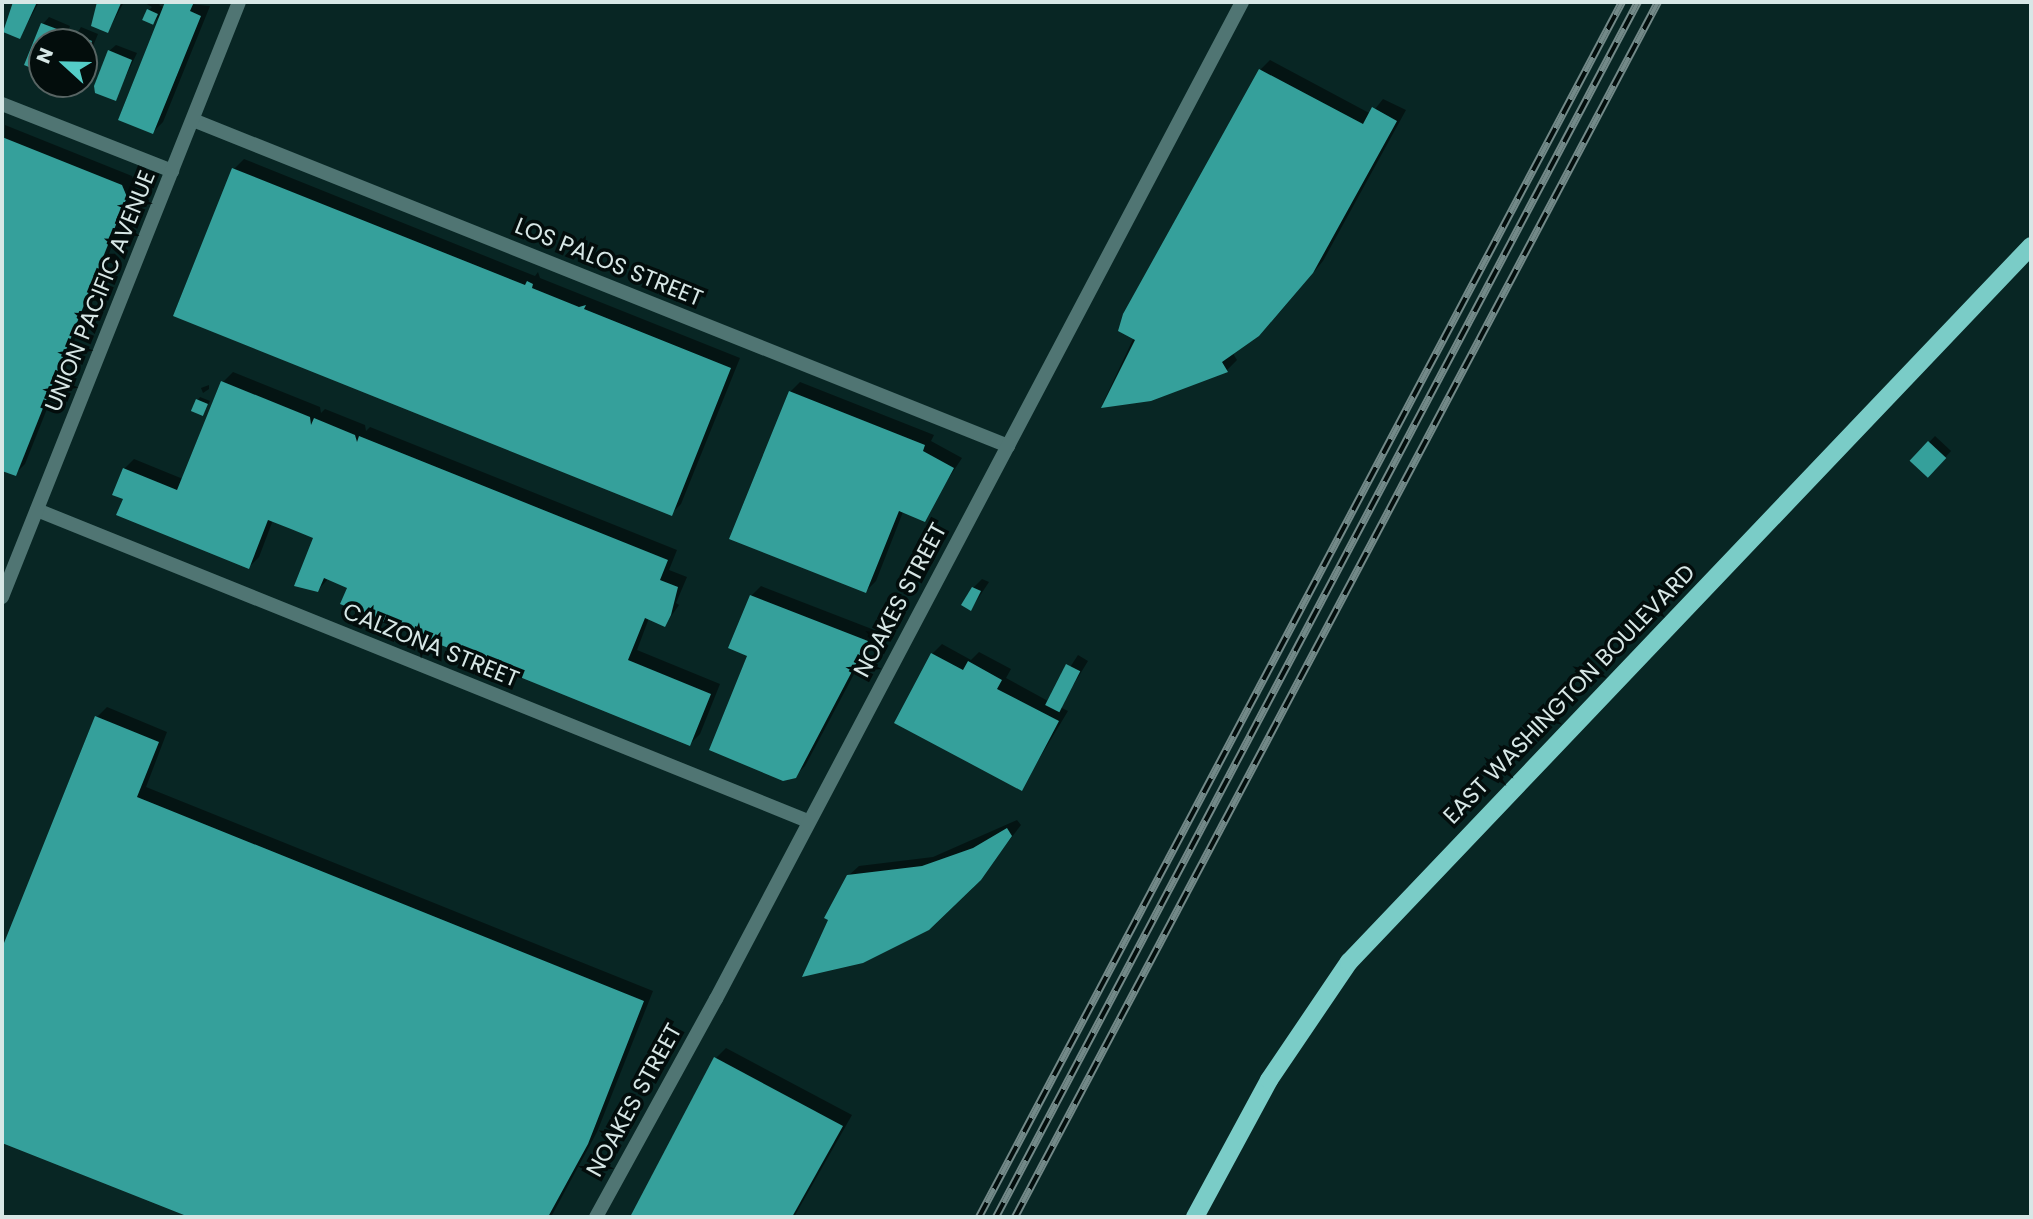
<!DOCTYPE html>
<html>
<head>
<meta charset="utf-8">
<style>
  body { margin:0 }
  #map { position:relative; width:2033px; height:1219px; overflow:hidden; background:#082624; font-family:Poppins,sans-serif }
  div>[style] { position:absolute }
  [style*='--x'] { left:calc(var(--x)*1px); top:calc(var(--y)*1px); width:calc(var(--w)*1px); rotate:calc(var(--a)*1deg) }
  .shadow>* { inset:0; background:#0007; transform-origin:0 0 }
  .building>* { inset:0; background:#35a09b; transform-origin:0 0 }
  .minor>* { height:14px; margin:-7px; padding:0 7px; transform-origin:7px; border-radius:7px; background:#507573 }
  .tertiary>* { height:14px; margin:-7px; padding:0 7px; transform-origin:7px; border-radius:7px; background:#507573 }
  .primary>* { height:18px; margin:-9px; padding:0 9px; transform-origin:9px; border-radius:9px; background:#7accc7 }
  .rail>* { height:8px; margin-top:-4px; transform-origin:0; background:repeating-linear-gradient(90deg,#030d0c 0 16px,#738988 0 32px); box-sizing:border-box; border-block:2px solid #738988 }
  span { translate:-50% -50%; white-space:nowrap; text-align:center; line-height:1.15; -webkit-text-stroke:7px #030d0c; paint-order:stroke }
  .street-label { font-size:23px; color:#d7e7e6 }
  .frame { position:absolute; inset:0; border:4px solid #d7e7e6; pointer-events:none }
  .north { position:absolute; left:28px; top:28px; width:70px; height:70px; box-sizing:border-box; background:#030d0c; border:2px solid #586463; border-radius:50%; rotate:292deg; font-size:19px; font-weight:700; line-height:28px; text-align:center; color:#d7e7e6 }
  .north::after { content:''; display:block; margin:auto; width:24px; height:32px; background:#54cdc7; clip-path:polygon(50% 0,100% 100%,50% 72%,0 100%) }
</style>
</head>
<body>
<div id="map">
  <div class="shadow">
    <i style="clip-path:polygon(15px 2px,39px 2px,20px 37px,5px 31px)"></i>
    <i style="clip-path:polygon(101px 2px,124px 2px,108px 31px,98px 6px)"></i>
    <i style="clip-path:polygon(143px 2px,162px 2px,159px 5px,165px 8px,167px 2px,210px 6px,163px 122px,153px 132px,162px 14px,154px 22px,149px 10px,152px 7px)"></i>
    <i style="clip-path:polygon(49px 17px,70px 26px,64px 42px,42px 42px,40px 70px,43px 24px)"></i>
    <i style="clip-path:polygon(81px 27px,98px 34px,84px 68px,84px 42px,72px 42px)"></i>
    <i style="clip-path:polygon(116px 45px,137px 53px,115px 99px,109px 51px)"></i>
    <i style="clip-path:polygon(1270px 60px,1371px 114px,1383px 99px,1406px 110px,1323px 261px,1280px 312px,1232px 352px,1237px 360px,1227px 370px,1150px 399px,1102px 405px,1260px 70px)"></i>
    <i style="clip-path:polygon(5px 125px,132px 176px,136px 186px,25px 464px,15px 474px,2px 469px)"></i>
    <i style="clip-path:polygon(244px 159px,535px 276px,538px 272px,540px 278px,740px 358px,681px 504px,671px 514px,234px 169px)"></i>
    <i style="clip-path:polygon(233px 372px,320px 407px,321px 413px,325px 409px,365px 425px,366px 431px,370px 427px,677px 550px,669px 570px,687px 577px,676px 603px,679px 605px,665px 625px,649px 618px,637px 650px,720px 684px,700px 734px,690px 744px,329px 578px,318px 590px,315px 537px,273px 520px,259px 557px,249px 567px,125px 498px,124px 469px,134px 459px,183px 479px,223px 382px)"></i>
    <i style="clip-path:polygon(800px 382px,934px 435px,931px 441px,962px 458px,922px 519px,903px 512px,876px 581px,866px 591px,790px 392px)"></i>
    <i style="clip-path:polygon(209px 385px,209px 389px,203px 393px,201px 388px)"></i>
    <i style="clip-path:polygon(200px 397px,210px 401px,203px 414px,198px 400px)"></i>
    <i style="left:1935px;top:436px;width:22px;height:34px;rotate:43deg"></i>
    <i style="clip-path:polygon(982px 579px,989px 582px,971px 609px,972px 589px)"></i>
    <i style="clip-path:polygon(761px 586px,877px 631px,805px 766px,795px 776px,749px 655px,751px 596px)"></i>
    <i style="clip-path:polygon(942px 644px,971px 660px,979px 652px,1011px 669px,1006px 678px,1048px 701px,1078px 655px,1088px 661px,1060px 707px,1068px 711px,1021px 789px,932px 654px)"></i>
    <i style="clip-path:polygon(107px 707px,167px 732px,146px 787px,653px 991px,597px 1132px,551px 1217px,194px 1217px,2px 1142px,2px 953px,97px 717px)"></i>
    <i style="clip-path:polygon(1017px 820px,1021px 825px,971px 890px,928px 928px,848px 876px,859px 866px,933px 857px)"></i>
    <i style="clip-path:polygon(726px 1048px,852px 1115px,794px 1217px,632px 1217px,716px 1058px)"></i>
  </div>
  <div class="building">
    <i style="clip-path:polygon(13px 2px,37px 2px,20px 39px,3px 32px)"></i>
    <i style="clip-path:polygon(97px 2px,121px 3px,108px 33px,91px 26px)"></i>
    <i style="clip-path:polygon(165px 2px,194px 2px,190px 11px,201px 16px,153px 134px,118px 120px)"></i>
    <i style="left:147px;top:9px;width:12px;height:12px;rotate:24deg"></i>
    <i style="clip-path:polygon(41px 23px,65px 32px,61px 42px,42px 42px,41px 72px,24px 65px)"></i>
    <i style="clip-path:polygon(73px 33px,92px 41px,84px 61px,84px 42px,70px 42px)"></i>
    <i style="clip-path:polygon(108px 50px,132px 60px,116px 101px,95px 93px,94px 86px)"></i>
    <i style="clip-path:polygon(1259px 69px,1363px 124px,1372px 107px,1397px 121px,1313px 273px,1259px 336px,1222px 362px,1228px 372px,1151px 401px,1101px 408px,1135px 340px,1118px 331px,1123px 314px)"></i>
    <i style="clip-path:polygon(2px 137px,122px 185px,127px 197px,16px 476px,2px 471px)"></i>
    <i style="clip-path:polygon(232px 168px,525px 285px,527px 281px,533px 284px,532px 288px,579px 307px,586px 305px,584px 309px,731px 368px,672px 516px,173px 316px)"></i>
    <i style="clip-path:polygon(221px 381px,310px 417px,311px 425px,314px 418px,355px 435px,357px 442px,359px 436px,668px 560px,660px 580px,678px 587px,671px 615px,665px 627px,645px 618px,628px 660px,711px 694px,690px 746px,340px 604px,347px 588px,324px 578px,318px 592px,294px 586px,313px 538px,291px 529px,268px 520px,249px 569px,116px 515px,123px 499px,112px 495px,123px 468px,177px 490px)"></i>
    <i style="clip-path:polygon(789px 391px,925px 445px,923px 451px,954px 468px,925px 522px,899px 511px,866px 593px,729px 539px)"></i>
    <i style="left:196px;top:399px;width:13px;height:13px;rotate:23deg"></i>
    <i style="left:1928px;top:441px;width:25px;height:27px;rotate:43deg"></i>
    <i style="clip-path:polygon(972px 587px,981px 591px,971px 611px,961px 605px)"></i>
    <i style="clip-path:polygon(750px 595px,868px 641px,796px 778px,783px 781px,709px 750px,747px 656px,728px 648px)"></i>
    <i style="clip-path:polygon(931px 653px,963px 670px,968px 661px,1002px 680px,997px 689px,1059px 721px,1022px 791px,894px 723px)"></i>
    <i style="left:1066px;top:664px;width:16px;height:46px;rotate:27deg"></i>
    <i style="clip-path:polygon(95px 716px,159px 742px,137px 797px,644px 1001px,588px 1144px,548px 1217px,189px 1217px,2px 1143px,2px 948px)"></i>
    <i style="clip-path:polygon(1007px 828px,1012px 836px,981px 880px,929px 930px,863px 963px,802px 977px,828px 920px,824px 918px,847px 875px,922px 866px,973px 848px)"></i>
    <i style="clip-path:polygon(714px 1057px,843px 1126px,792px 1217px,630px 1217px)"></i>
  </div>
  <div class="minor">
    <i style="--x:2;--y:104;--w:183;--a:21.5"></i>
    <i style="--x:193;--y:120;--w:878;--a:21.8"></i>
    <i style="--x:37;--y:510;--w:831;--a:21.97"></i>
    <i style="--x:596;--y:1217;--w:249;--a:-61.2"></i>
    <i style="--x:716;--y:999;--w:1127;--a:-62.18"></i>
  </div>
  <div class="tertiary">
    <i style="--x:2;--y:597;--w:640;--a:-68.28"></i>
  </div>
  <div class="primary">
    <i style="--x:1195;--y:1217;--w:156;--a:-61.6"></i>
    <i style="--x:1269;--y:1080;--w:143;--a:-55.9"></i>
    <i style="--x:1349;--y:962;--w:989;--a:-46.39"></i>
  </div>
  <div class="rail">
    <i style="--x:979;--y:1217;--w:1375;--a:-62.11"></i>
    <i style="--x:996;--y:1217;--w:1374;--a:-62.15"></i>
    <i style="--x:1015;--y:1217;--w:1375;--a:-62.11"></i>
  </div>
  <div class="street-label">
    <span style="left:609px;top:262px;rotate:22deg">LOS PALOS STREET</span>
    <span style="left:100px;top:291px;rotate:-68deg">UNION PACIFIC AVENUE</span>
    <span style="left:900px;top:600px;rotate:-62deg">NOAKES STREET</span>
    <span style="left:431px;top:645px;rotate:22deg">CALZONA STREET</span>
    <span style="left:1569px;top:694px;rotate:-46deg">EAST WASHINGTON BOULEVARD</span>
    <span style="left:634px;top:1100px;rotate:-61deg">NOAKES STREET</span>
  </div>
  <div class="frame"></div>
  <div class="north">N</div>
</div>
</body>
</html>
